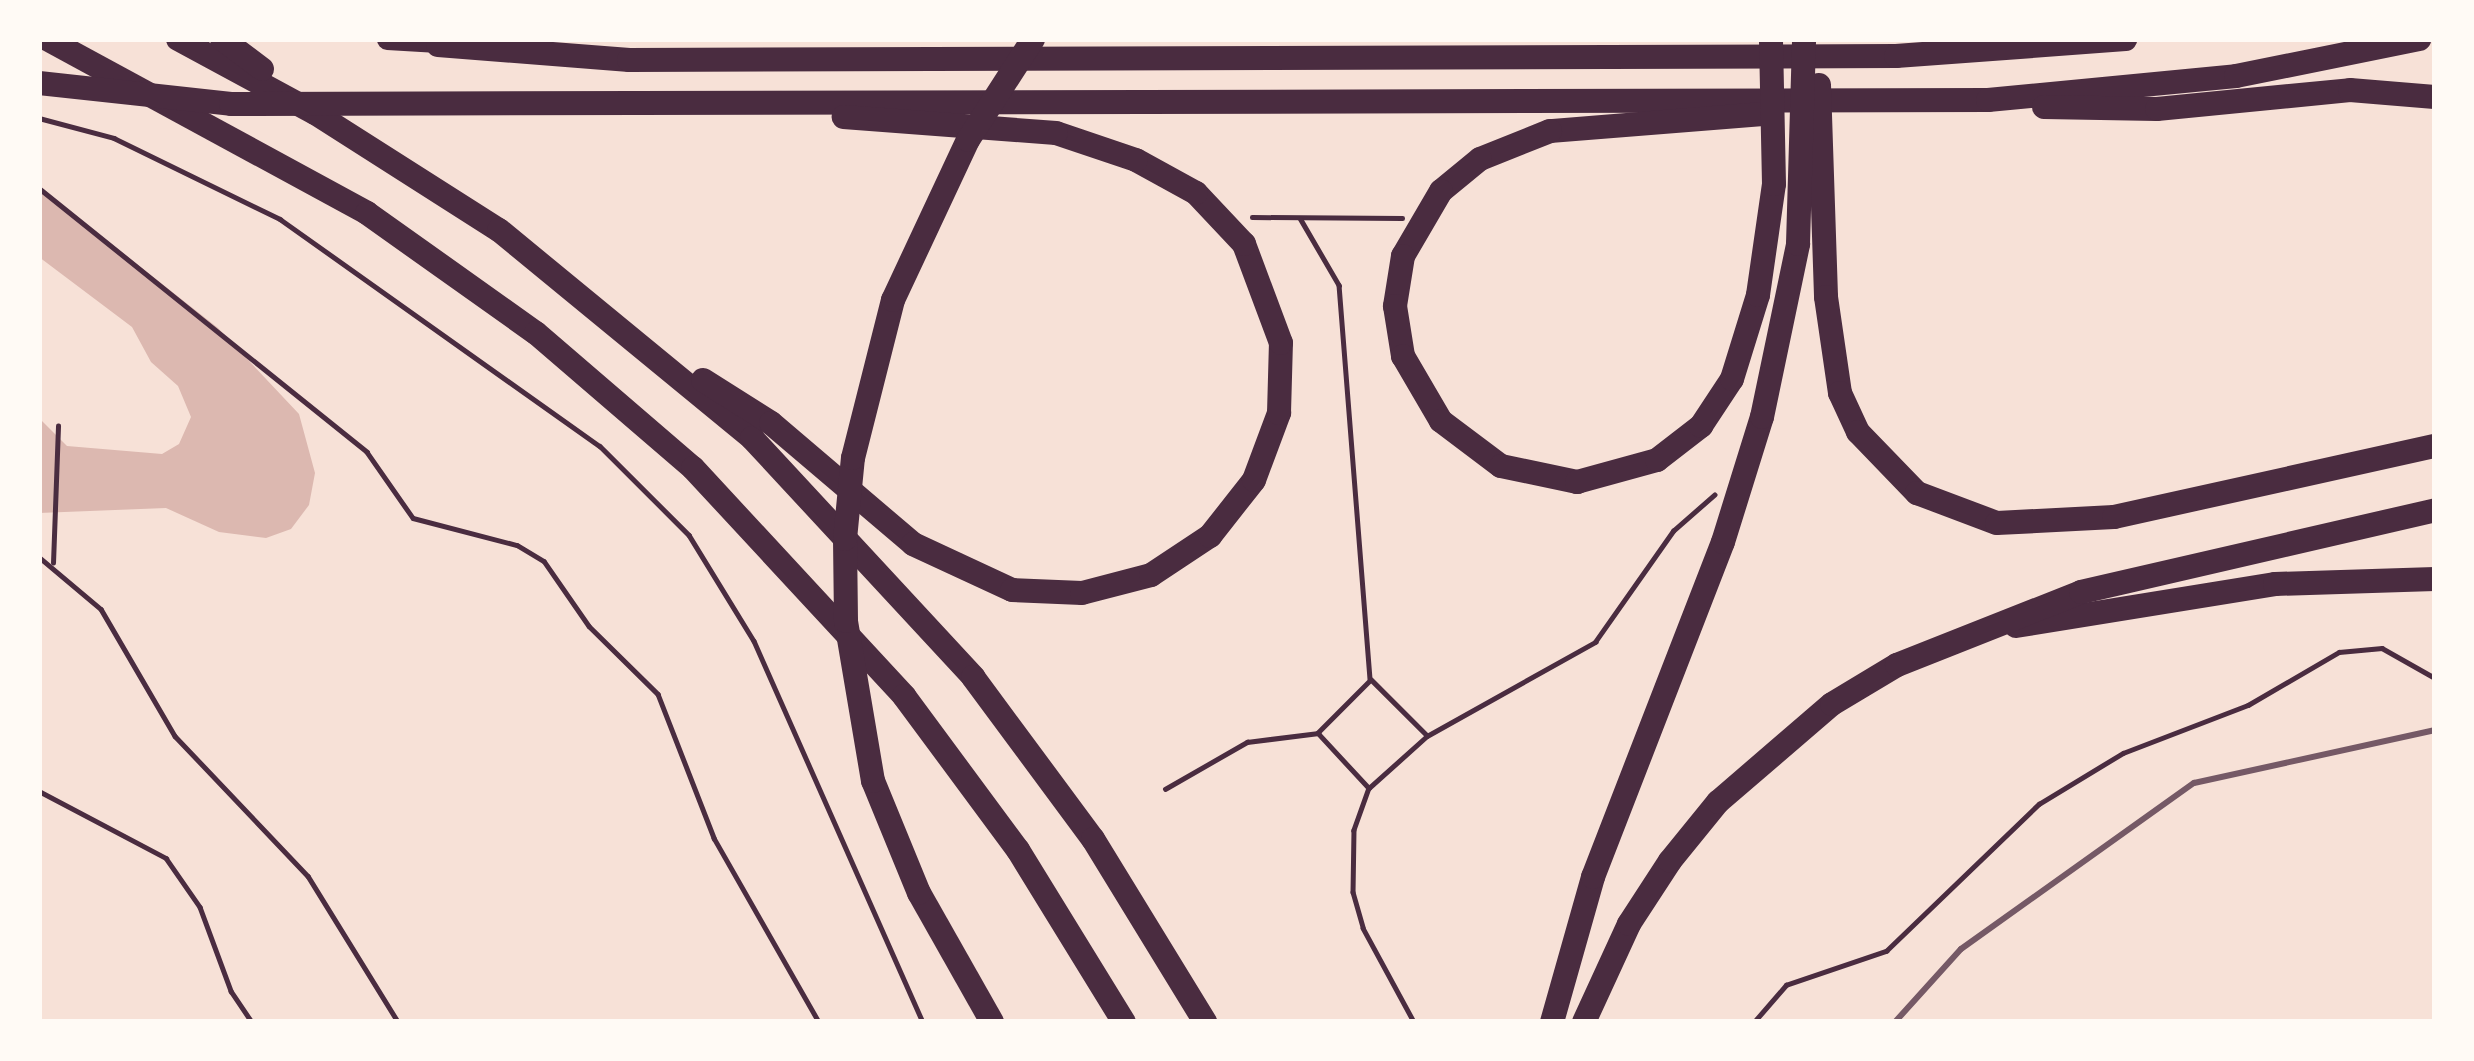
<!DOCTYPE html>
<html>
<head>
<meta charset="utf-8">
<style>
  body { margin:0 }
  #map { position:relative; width:2474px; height:1061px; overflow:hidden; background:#f7e1d7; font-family:Lora,serif }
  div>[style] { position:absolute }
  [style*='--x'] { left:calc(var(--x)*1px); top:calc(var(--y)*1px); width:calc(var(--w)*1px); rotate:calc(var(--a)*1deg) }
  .water>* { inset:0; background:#dcb8b0 }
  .path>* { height:4.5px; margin:-2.25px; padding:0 2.25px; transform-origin:2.25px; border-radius:2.25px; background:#4a2c40 }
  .service>* { height:6px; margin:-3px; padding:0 3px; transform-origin:3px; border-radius:3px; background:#755966 }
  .primary>* { height:21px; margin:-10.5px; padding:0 10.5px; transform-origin:10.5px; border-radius:10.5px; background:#4a2c40 }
  .motorway>* { height:24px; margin:-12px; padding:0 12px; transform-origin:12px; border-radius:12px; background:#4a2c40 }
  span { translate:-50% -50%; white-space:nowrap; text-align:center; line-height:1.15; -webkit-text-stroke:9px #fffaf5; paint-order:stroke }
  .frame { position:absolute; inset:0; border:42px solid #fffaf5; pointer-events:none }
</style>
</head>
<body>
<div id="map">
  <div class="water">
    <i style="clip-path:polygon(39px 187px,218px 328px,299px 414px,315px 473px,309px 505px,291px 529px,266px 538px,219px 532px,166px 508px,39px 513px,39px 418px,67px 446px,162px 454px,179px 444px,191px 417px,178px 386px,151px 362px,132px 327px,39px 257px)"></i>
  </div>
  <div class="path">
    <i style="--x:39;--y:118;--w:78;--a:14.9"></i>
    <i style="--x:114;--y:138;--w:185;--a:26"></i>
    <i style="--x:280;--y:219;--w:392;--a:35.4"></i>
    <i style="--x:600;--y:446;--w:126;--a:45"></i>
    <i style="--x:689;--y:535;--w:124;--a:58.5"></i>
    <i style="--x:754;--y:641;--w:417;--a:66.1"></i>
    <i style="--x:39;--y:188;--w:421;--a:38.8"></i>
    <i style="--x:367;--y:452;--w:80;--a:55.1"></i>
    <i style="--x:413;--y:518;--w:107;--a:14.6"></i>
    <i style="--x:517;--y:545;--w:31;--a:31"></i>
    <i style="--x:544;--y:561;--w:79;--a:55.3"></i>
    <i style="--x:589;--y:626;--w:97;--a:44.6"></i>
    <i style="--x:658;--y:694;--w:155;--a:68.7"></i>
    <i style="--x:714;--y:838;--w:212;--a:60.3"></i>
    <i style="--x:1252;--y:217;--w:150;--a:0.4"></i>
    <i style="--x:1300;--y:218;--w:78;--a:59.8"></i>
    <i style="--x:1339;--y:285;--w:395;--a:85.5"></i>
    <i style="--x:39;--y:557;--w:81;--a:40"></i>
    <i style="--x:101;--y:609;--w:147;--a:59.8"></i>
    <i style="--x:175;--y:736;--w:193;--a:46.5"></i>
    <i style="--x:308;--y:876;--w:172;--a:58.3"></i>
    <i style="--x:53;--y:563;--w:137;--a:-87.9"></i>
    <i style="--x:1427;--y:736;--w:79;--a:-135"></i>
    <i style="--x:1371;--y:680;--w:75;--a:135"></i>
    <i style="--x:1318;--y:733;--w:75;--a:47.2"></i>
    <i style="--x:1369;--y:788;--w:78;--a:-41.9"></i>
    <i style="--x:1427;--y:736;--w:193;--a:-29.2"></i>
    <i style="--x:1595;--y:642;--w:136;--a:-54.9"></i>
    <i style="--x:1673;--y:531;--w:55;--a:-41.3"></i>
    <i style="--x:1369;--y:788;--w:45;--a:109.7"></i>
    <i style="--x:1354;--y:830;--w:62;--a:90.9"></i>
    <i style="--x:1353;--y:892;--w:37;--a:74"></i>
    <i style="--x:1363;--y:928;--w:107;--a:61.5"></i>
    <i style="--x:1165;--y:789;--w:95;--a:-29.8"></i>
    <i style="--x:1247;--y:742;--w:72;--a:-7.2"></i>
    <i style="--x:39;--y:791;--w:144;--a:27.8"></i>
    <i style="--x:166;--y:858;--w:60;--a:55.2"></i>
    <i style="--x:200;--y:907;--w:90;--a:69.7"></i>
    <i style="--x:231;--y:991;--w:37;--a:56"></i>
    <i style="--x:1754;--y:1022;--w:49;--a:-49.1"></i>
    <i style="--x:1786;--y:985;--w:106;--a:-18.8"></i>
    <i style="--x:1886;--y:951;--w:212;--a:-43.9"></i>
    <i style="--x:2039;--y:804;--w:98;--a:-31.3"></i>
    <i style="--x:2123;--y:753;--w:134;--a:-21"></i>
    <i style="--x:2248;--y:705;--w:105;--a:-30.2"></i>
    <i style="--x:2339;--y:652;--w:43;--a:-5.3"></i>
    <i style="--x:2382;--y:648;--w:61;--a:29.5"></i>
  </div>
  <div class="service">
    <i style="--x:1895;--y:1022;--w:98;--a:-47.9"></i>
    <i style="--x:1961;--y:949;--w:286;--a:-35.5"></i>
    <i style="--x:2194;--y:783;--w:247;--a:-12.4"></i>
  </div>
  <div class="primary">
    <i style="--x:387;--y:39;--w:68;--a:3.4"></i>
  </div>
  <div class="motorway">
    <i style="--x:47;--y:39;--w:364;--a:28.5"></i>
    <i style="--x:367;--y:213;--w:207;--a:35.4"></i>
    <i style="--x:536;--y:333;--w:207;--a:40.7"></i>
    <i style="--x:693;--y:468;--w:311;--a:47.2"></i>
    <i style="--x:904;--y:696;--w:192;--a:53.5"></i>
    <i style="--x:1018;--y:850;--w:202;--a:58.4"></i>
    <i style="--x:178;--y:39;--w:156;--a:28.4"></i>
    <i style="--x:315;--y:113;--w:218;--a:32.5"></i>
    <i style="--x:499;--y:230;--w:328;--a:39.4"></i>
    <i style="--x:752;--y:438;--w:326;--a:47.2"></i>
    <i style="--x:973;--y:677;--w:202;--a:53.5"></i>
    <i style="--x:1093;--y:839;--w:215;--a:58.5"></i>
    <i style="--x:222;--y:39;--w:50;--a:36.9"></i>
    <i style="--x:438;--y:45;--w:192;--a:4.5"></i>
    <i style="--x:629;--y:60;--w:1267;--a:-0.18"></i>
    <i style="--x:1896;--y:56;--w:230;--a:-4.2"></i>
    <i style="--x:39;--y:83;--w:193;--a:6.2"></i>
    <i style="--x:231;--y:104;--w:1757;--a:-0.13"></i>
    <i style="--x:1988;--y:100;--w:249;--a:-5.5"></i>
    <i style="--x:2236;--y:76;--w:187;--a:-11.4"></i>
    <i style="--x:1819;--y:85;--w:212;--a:88.1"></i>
    <i style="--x:1826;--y:297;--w:97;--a:81.7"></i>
    <i style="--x:1840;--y:393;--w:43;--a:65.2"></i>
    <i style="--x:1858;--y:432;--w:85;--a:46"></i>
    <i style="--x:1917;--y:493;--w:85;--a:20.6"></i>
    <i style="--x:1997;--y:523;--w:117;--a:-2.9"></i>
    <i style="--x:2114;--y:517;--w:329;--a:-12.5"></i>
    <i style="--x:2044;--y:107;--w:113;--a:1"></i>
    <i style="--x:2157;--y:109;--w:194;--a:-5.6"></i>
    <i style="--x:2350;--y:90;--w:85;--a:4.7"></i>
    <i style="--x:1763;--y:114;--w:214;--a:175.4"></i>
    <i style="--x:1550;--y:131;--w:75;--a:158.2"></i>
    <i style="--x:1480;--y:159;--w:50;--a:140.6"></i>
    <i style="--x:1441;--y:191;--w:75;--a:120.3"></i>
    <i style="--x:1403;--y:256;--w:51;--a:99.1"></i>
    <i style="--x:1395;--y:306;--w:51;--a:80.9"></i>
    <i style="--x:1403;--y:356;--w:75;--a:59.7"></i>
    <i style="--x:1441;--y:421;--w:75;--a:36.9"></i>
    <i style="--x:1501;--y:466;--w:78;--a:11.9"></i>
    <i style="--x:1577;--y:482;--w:83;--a:-15.4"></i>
    <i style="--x:1657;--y:460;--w:56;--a:-37.7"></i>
    <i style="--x:1701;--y:426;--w:56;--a:-56.6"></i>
    <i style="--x:1732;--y:379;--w:88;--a:-72.8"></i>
    <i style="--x:1758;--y:295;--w:112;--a:-81.8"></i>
    <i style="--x:1774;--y:184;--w:145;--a:-91.2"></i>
    <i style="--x:703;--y:380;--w:80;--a:32.3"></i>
    <i style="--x:771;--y:423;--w:187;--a:40.4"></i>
    <i style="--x:913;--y:544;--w:109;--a:24.9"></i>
    <i style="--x:1012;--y:590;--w:70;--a:2.5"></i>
    <i style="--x:1082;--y:593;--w:71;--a:-14.6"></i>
    <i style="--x:1151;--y:575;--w:71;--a:-33.5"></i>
    <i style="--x:1210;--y:536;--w:71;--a:-51.8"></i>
    <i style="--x:1254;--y:480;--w:72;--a:-69.5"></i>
    <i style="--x:1279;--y:413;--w:70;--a:-88.4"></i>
    <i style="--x:1281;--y:343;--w:106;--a:-110.5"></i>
    <i style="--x:1244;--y:244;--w:70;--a:-133.3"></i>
    <i style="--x:1196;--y:193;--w:68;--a:-151.2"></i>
    <i style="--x:1136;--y:160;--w:84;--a:-161.4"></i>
    <i style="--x:1056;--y:133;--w:213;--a:-175.7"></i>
    <i style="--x:2016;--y:626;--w:262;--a:-9.2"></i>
    <i style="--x:2275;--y:584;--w:160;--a:-1.8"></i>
    <i style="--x:992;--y:1022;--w:148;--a:-119.5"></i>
    <i style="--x:919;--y:893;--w:121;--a:-112.3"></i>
    <i style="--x:873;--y:781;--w:162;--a:-99.6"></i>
    <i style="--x:846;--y:621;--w:82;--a:-90.7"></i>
    <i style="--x:845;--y:539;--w:81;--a:-84.4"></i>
    <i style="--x:853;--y:458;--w:163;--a:-75.8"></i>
    <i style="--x:893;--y:300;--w:177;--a:-64.9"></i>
    <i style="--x:968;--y:140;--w:120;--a:-57.2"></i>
    <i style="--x:1552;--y:1022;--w:151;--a:-74.2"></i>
    <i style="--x:1593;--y:877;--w:359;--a:-68.8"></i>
    <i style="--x:1723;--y:542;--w:131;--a:-72.7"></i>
    <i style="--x:1762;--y:417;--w:177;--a:-78.2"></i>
    <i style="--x:1798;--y:244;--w:205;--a:-88.3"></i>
    <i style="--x:1584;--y:1022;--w:108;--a:-65.3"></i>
    <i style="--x:1629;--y:924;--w:75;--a:-56.9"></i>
    <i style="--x:1670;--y:861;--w:76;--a:-50.9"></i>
    <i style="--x:1718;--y:802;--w:150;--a:-40.7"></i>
    <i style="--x:1832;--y:704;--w:76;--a:-31"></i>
    <i style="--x:1897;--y:665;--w:198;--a:-21.6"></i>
    <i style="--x:2081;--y:592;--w:363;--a:-13"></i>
  </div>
  <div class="frame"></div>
</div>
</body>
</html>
